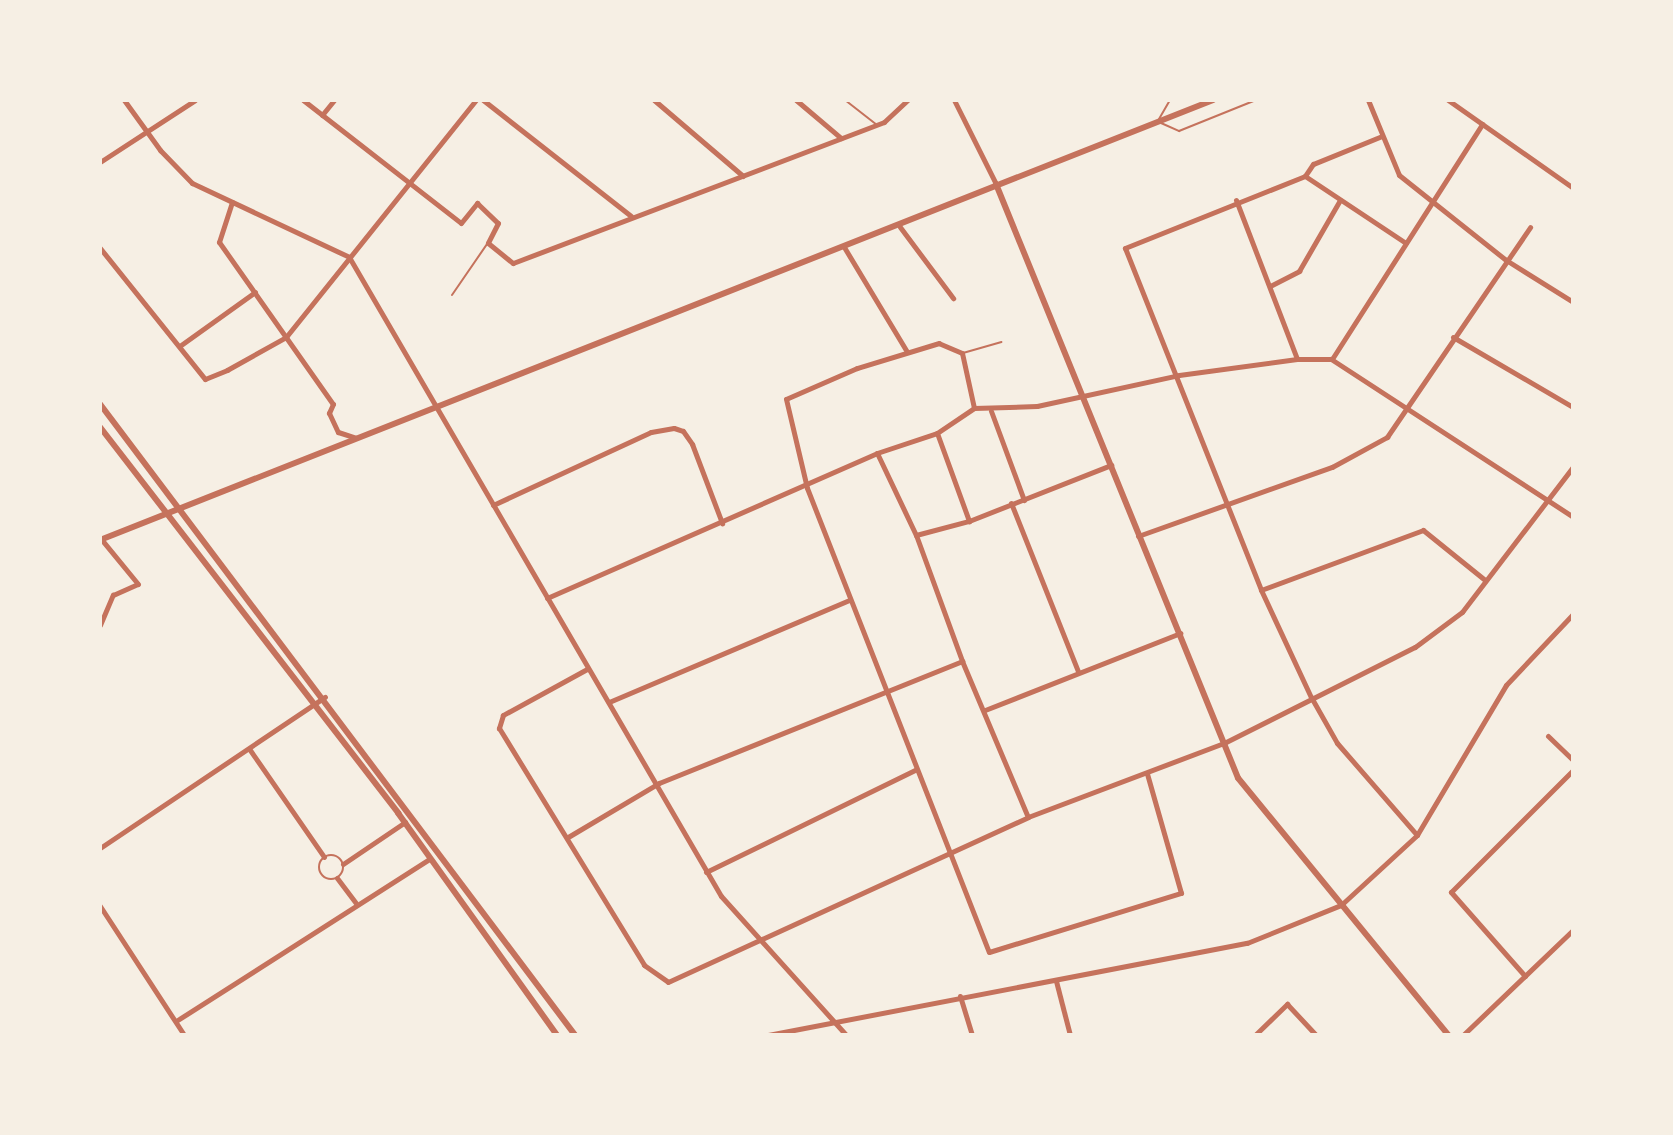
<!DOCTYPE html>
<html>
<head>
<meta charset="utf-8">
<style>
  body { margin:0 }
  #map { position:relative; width:1673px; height:1135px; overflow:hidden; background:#f6efe4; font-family:Lora,serif }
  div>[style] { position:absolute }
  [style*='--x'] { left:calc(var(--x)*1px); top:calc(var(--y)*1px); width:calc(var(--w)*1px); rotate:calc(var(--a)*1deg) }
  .service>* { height:2px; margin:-1px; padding:0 1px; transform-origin:1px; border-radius:1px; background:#c5725c }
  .service>.ring { margin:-1px; padding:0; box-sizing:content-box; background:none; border:2px solid #c5725c; border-radius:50% }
  .minor>* { height:5px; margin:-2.5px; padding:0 2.5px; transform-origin:2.5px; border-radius:2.5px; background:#c5725c }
  .tertiary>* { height:6px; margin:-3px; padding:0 3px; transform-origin:3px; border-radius:3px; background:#c5725c }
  span { translate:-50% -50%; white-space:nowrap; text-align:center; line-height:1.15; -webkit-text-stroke:8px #f6efe4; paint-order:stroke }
  .frame { position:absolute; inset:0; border:102px solid #f6efe4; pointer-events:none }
</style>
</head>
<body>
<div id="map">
  <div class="service">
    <i style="--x:845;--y:100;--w:39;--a:38"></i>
    <i style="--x:1159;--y:119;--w:22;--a:-60"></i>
    <i style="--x:1161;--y:123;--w:20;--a:24"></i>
    <i style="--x:1179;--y:131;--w:83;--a:-21.9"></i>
    <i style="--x:452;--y:295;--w:62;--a:-55.5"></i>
    <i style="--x:963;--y:353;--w:40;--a:-16"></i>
    <i class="ring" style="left:319px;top:855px;width:22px;height:22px"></i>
  </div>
  <div class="minor">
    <i style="--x:124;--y:100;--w:62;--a:54.2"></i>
    <i style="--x:160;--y:150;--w:46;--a:45.9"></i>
    <i style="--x:192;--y:183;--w:174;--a:25.2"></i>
    <i style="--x:349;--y:257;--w:739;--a:59.79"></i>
    <i style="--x:721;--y:896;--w:187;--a:48"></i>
    <i style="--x:303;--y:100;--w:200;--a:37.9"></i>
    <i style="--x:461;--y:223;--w:26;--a:-51"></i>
    <i style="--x:477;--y:203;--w:29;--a:44"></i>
    <i style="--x:498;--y:223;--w:22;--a:117"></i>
    <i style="--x:488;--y:243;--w:32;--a:39"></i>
    <i style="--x:513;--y:263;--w:397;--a:-20.8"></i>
    <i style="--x:884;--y:122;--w:33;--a:-43"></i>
    <i style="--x:483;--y:100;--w:188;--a:38.1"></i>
    <i style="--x:654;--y:100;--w:117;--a:40.5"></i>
    <i style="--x:796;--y:100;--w:59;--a:40.2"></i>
    <i style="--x:954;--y:100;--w:94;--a:63.4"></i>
    <i style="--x:1368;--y:100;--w:81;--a:67.5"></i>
    <i style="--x:1399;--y:175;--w:137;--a:38.5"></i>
    <i style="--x:1506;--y:260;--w:79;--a:32.1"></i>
    <i style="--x:1448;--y:100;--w:153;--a:35.1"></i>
    <i style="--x:322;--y:115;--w:19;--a:-51"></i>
    <i style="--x:1382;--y:136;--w:74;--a:157.9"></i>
    <i style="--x:1313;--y:164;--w:14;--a:124"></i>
    <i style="--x:1305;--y:176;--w:194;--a:158.2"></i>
    <i style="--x:1125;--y:248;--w:368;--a:68.3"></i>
    <i style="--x:1261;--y:590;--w:118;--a:65"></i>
    <i style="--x:1311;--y:697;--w:53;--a:60.5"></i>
    <i style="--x:1337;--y:743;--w:122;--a:49"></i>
    <i style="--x:100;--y:162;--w:113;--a:-33.1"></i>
    <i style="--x:1305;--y:176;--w:121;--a:33.6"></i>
    <i style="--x:1236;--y:200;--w:170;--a:69"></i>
    <i style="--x:232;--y:202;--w:42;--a:108"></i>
    <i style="--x:219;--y:242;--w:198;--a:54.9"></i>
    <i style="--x:333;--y:404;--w:10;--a:114"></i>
    <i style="--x:329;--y:413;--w:21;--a:65"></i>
    <i style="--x:338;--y:432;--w:19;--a:18"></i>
    <i style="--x:900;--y:227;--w:89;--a:53.3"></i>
    <i style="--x:844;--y:247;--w:122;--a:59"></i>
    <i style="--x:100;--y:248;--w:168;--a:51.3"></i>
    <i style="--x:205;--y:379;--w:24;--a:-22"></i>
    <i style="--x:227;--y:370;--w:68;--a:-29.2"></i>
    <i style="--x:286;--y:337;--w:304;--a:-51.3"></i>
    <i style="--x:1270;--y:286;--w:33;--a:-27"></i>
    <i style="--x:1299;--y:271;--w:82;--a:-60"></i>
    <i style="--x:1453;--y:337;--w:139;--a:30.3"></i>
    <i style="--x:181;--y:345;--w:91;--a:-35.6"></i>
    <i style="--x:1332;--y:359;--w:279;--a:-57.4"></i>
    <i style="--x:974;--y:408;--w:56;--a:-102.3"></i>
    <i style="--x:962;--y:353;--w:25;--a:-157"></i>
    <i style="--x:939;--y:343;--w:86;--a:163"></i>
    <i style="--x:857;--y:368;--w:77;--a:156.4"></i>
    <i style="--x:786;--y:399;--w:91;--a:76.7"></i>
    <i style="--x:807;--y:488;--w:498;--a:68.6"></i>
    <i style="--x:989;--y:952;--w:201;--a:-17.1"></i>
    <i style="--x:1181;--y:893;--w:124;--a:-105.9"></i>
    <i style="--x:991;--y:411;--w:95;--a:69.7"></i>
    <i style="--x:937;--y:433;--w:94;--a:70"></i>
    <i style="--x:877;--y:453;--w:91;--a:64.6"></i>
    <i style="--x:916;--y:535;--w:134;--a:69.9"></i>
    <i style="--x:962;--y:661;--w:169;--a:67.1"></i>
    <i style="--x:1011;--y:503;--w:181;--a:68.3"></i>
    <i style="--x:493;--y:505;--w:174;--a:-24.8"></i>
    <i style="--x:651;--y:432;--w:23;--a:-10"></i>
    <i style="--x:674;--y:428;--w:9;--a:18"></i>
    <i style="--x:683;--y:431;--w:16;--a:55"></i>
    <i style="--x:692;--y:444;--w:85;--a:69.2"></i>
    <i style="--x:916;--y:535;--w:55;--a:-14.8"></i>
    <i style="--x:969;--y:521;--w:153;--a:-21.5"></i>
    <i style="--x:1138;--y:536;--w:206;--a:-19.6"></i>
    <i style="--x:1332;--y:467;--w:63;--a:-28.6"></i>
    <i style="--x:1387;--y:437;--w:254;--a:-55.7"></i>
    <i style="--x:1261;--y:590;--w:173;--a:-20.3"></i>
    <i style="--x:1423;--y:530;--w:80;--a:38.9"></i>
    <i style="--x:547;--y:598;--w:360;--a:-23.7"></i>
    <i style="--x:877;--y:453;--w:63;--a:-18.4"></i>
    <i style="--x:937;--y:433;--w:45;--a:-34"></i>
    <i style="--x:974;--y:408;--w:63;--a:-1.8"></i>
    <i style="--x:1037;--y:406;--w:145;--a:-12.3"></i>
    <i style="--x:1179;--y:375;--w:119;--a:-7.7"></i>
    <i style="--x:1297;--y:359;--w:34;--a:0"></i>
    <i style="--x:1331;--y:359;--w:289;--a:33.1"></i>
    <i style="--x:100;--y:625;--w:33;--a:-67"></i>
    <i style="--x:113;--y:595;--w:27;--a:-24"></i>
    <i style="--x:138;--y:584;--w:58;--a:-129.4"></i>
    <i style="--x:587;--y:669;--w:96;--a:151.3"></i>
    <i style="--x:503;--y:715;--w:14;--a:107"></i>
    <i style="--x:499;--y:728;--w:278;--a:58.5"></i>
    <i style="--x:644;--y:965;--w:29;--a:35"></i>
    <i style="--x:668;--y:982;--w:396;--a:-24.6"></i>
    <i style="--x:1028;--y:817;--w:210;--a:-20.7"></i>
    <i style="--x:1224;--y:743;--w:214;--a:-26.7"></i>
    <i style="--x:1415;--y:647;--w:59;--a:-36.7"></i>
    <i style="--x:1462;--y:612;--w:183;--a:-52.6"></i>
    <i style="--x:609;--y:702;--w:261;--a:-23"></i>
    <i style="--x:985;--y:710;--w:210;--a:-21.5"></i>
    <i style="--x:1548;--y:736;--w:35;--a:44"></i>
    <i style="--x:250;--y:750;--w:130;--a:55.3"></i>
    <i style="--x:568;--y:837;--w:106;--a:-30.7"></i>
    <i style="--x:659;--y:783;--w:327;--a:-21.9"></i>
    <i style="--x:100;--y:848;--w:271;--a:-33.9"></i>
    <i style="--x:343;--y:864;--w:75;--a:-34.1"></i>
    <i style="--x:706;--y:872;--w:233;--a:-26"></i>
    <i style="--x:337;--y:878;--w:31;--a:53"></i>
    <i style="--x:100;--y:906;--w:154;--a:56.9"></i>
    <i style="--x:1525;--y:976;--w:112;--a:-131.4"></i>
    <i style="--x:1451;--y:892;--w:173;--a:-45"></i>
    <i style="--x:1056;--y:981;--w:56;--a:75.5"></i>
    <i style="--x:960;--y:996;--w:41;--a:72.9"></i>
    <i style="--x:176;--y:1021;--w:300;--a:-32.6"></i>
    <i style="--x:768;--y:1035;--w:488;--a:-10.9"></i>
    <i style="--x:1247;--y:943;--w:101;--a:-22"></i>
    <i style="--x:1341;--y:905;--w:103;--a:-42.6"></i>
    <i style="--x:1417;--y:835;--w:174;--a:-59.3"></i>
    <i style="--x:1506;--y:685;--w:98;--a:-46.7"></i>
    <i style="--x:1255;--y:1035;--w:45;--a:-44.1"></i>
    <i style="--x:1287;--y:1004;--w:42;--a:46.9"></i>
    <i style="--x:1463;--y:1035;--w:152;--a:-43.7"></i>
  </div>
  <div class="tertiary">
    <i style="--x:996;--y:184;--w:641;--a:67.83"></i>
    <i style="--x:1238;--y:778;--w:332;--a:50.7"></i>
    <i style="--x:100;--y:404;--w:790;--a:53.03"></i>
    <i style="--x:100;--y:427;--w:488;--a:52.3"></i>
    <i style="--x:398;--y:813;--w:273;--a:54.4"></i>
    <i style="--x:100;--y:540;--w:1197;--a:-21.57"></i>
  </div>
  <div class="frame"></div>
</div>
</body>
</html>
